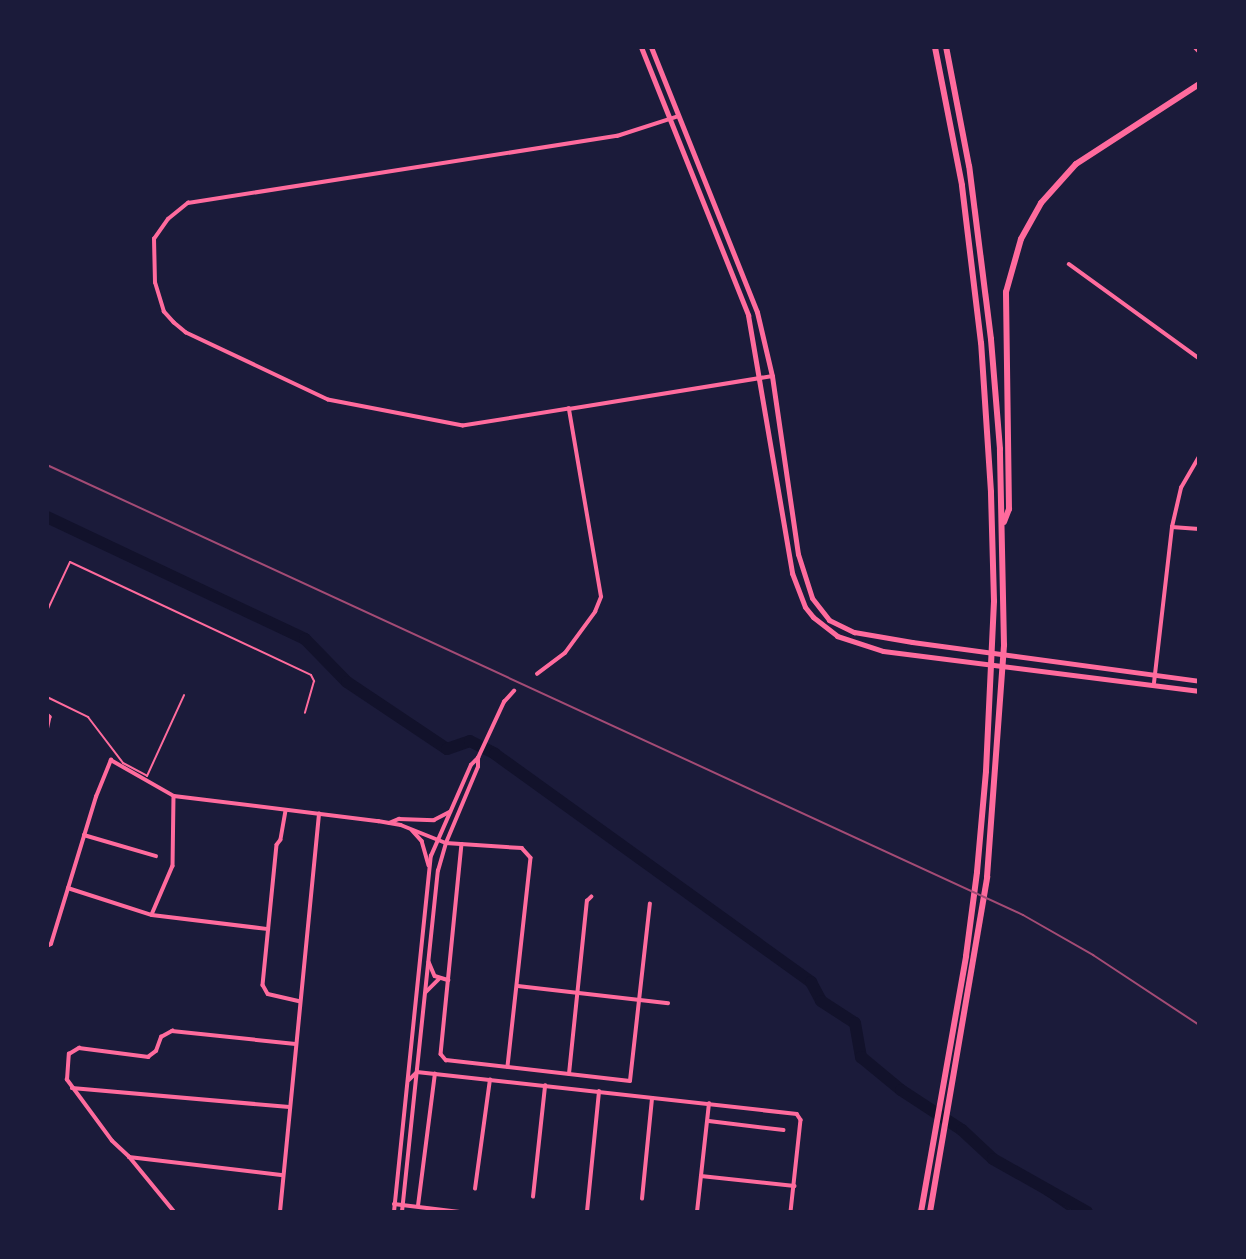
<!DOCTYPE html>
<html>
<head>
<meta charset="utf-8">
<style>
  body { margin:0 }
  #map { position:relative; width:1246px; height:1259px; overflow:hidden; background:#1b1b3a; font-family:Quicksand,sans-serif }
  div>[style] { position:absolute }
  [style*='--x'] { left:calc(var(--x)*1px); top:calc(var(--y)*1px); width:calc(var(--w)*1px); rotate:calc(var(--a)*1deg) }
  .stream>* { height:2px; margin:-1px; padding:0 1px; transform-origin:1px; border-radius:1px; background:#12122b }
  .river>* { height:12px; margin:-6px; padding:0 6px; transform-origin:6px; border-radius:6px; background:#12122b }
  .service>* { height:2px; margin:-1px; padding:0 1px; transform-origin:1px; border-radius:1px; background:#ff6b9d }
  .minor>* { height:3.5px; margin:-1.75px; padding:0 1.75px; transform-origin:1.75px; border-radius:1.75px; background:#ff6b9d }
  .tertiary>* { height:3.5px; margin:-1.75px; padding:0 1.75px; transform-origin:1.75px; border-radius:1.75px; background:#ff6b9d }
  .primary>* { height:5px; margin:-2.5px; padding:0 2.5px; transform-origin:2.5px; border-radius:2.5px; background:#ff6b9d }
  .trunk>* { height:5px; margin:-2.5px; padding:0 2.5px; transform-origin:2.5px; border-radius:2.5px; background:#ff6b9d }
  .motorway>* { height:6px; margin:-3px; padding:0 3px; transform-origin:3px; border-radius:3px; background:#ff6b9d }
  .rail>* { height:2px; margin:-1px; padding:0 1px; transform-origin:1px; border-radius:1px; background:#a44b75 }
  span { translate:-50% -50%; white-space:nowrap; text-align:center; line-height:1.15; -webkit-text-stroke:7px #1b1b3a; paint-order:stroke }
  .frame { position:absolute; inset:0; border:49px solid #1b1b3a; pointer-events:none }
</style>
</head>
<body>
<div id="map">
  <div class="stream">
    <i style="--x:1032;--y:1181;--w:18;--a:45"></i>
    <i style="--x:1045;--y:1194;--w:32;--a:34"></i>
  </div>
  <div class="river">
    <i style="--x:47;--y:517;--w:285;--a:25.3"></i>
    <i style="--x:305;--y:639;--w:60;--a:45.7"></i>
    <i style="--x:347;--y:682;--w:120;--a:33.8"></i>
    <i style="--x:447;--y:749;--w:24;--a:-19"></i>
    <i style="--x:470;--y:741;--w:28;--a:27"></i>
    <i style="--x:495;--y:754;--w:390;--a:35.8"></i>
    <i style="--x:811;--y:982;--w:21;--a:62"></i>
    <i style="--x:821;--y:1001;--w:40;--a:32.9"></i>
    <i style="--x:855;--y:1023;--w:35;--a:80"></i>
    <i style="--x:861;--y:1057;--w:52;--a:39.5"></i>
    <i style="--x:901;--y:1090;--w:73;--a:33.3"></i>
    <i style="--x:962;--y:1130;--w:42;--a:43.1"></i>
    <i style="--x:993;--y:1159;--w:108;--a:29.4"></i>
  </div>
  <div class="service">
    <i style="--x:47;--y:611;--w:54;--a:-64.9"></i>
    <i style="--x:70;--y:562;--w:266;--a:25.1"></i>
    <i style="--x:311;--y:675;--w:7;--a:63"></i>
    <i style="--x:314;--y:681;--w:33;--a:106"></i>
    <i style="--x:47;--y:697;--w:46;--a:26"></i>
    <i style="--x:88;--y:717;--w:58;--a:52.7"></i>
    <i style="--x:123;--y:763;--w:27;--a:28"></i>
    <i style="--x:147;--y:776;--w:89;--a:-65.4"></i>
  </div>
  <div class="minor">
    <i style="--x:1069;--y:264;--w:160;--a:35.9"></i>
    <i style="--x:569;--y:409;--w:107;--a:170.9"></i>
    <i style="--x:463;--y:426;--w:137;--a:-169.1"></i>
    <i style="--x:328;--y:400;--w:157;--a:-154.7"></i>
    <i style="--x:186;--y:333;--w:16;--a:-140"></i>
    <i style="--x:174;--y:323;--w:15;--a:-132"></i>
    <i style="--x:164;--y:312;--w:30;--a:-107"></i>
    <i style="--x:155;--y:283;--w:44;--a:-91.3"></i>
    <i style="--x:154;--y:239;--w:24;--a:-55"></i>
    <i style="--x:168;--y:219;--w:26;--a:-39"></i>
    <i style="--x:188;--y:203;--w:434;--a:-8.9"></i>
    <i style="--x:617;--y:136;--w:65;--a:-17.9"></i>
    <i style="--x:1172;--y:527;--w:27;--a:4"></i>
    <i style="--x:1154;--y:683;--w:157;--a:-83.4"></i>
    <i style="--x:1172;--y:527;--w:40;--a:-77"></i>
    <i style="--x:1181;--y:488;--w:36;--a:-60"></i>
    <i style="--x:47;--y:714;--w:4;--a:45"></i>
    <i style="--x:50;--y:717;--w:14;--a:102"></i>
    <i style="--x:174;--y:796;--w:70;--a:90.8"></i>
    <i style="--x:173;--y:866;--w:53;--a:113.2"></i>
    <i style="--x:152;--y:915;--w:117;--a:6.9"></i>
    <i style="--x:286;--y:811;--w:29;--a:100"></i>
    <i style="--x:281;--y:840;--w:6;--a:129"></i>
    <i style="--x:277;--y:845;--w:141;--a:95.7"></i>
    <i style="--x:263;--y:985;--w:10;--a:61"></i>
    <i style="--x:268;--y:994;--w:32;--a:13"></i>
    <i style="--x:84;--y:835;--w:75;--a:16.3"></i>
    <i style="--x:462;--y:844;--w:211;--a:95.7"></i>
    <i style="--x:441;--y:1054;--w:8;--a:50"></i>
    <i style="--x:446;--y:1060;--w:185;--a:6.5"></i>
    <i style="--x:630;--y:1081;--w:178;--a:-83.6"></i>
    <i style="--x:68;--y:888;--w:88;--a:17.8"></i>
    <i style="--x:47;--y:946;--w:4;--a:-27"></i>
    <i style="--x:51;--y:944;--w:154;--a:-73"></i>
    <i style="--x:96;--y:797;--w:40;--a:-68"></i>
    <i style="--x:111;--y:760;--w:73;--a:29.7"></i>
    <i style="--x:174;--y:796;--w:206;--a:7"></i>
    <i style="--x:378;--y:821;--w:23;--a:10"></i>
    <i style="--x:401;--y:825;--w:48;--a:21.8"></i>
    <i style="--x:446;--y:843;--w:76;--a:3.8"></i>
    <i style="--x:522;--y:848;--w:13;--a:48"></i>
    <i style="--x:531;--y:858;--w:210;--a:96.3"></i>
    <i style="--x:429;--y:962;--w:15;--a:67"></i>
    <i style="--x:435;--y:976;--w:14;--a:17"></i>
    <i style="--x:518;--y:986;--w:151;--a:6.5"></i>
    <i style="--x:426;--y:992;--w:18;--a:-45"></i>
    <i style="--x:569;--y:1074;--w:174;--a:-84.1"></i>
    <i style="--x:587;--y:901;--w:6;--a:-45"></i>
    <i style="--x:409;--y:1080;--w:11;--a:-45"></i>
    <i style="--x:417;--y:1072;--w:382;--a:6.3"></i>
    <i style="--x:797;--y:1114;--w:7;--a:56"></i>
    <i style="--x:801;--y:1120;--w:93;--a:96.2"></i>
    <i style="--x:72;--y:1088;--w:218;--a:5"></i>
    <i style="--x:709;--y:1121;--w:75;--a:6.9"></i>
    <i style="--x:129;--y:1157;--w:155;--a:6.7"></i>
    <i style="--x:701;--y:1176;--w:94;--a:6.1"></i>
    <i style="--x:475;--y:1189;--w:110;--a:-82.2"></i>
    <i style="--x:533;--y:1197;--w:112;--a:-83.8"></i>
    <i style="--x:642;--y:1199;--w:101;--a:-84.3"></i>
    <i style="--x:394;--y:1204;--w:66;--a:6.9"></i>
    <i style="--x:418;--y:1206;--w:133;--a:-82.7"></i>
    <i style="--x:174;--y:1212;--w:71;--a:-129.3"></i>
    <i style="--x:129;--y:1157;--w:23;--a:-137"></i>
    <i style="--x:112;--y:1141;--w:76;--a:-126.4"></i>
    <i style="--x:67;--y:1080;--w:26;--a:-86"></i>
    <i style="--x:69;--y:1054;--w:12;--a:-31"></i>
    <i style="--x:79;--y:1048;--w:70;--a:7.4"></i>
    <i style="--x:148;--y:1057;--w:10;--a:-37"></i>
    <i style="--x:156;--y:1051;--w:15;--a:-70"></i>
    <i style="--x:161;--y:1037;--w:13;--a:-29"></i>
    <i style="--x:172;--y:1031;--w:124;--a:6"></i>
    <i style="--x:280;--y:1212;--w:400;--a:-84.4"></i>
    <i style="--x:587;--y:1212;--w:121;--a:-84.3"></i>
    <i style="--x:697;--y:1212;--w:109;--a:-83.7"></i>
  </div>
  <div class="tertiary">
    <i style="--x:537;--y:674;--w:35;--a:-37"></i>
    <i style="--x:565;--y:653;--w:51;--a:-53.8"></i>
    <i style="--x:595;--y:612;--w:16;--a:-68"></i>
    <i style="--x:601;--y:597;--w:191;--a:-99.7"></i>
    <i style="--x:569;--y:409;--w:206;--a:-9.2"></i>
    <i style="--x:389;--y:823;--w:11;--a:-22"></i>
    <i style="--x:399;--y:819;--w:35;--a:2"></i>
    <i style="--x:434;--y:820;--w:18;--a:-27"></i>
    <i style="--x:412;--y:830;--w:15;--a:48"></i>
    <i style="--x:422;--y:841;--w:25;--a:74"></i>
    <i style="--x:394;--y:1212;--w:358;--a:-84.1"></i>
    <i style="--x:431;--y:856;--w:99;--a:-66.3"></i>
    <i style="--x:471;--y:765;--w:10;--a:-45"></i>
    <i style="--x:402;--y:1212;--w:343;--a:-84"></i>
    <i style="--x:438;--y:871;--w:29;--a:-74"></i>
    <i style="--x:446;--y:843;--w:82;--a:-67.2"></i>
    <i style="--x:478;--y:767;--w:9;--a:-90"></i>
    <i style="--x:478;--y:758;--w:62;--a:-65.1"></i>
    <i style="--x:504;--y:702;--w:15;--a:-48"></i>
  </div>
  <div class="primary">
    <i style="--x:641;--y:47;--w:289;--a:68.2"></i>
    <i style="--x:748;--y:315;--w:262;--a:80.3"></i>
    <i style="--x:792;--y:573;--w:36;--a:69"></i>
    <i style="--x:805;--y:607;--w:13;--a:51"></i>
    <i style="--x:813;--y:617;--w:31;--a:38"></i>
    <i style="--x:837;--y:636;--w:48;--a:18.1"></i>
    <i style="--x:883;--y:651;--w:319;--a:7.2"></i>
    <i style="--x:651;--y:47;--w:285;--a:68.2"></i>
    <i style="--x:757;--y:312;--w:66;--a:76.8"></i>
    <i style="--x:772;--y:376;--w:180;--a:81.7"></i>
    <i style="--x:798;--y:554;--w:46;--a:72.3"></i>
    <i style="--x:812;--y:598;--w:28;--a:52"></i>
    <i style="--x:829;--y:620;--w:28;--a:26"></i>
    <i style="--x:854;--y:632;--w:59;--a:9.8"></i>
    <i style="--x:912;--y:642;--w:290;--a:7.7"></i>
  </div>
  <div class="trunk">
    <i style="--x:1195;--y:47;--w:6;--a:45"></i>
  </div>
  <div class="motorway">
    <i style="--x:1004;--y:522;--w:14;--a:-69"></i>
    <i style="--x:1009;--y:509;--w:217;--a:-90.8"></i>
    <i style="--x:1006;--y:292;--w:55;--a:-74.2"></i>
    <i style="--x:1021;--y:239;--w:41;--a:-60.9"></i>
    <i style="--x:1041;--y:203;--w:52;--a:-48.1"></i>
    <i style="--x:1076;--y:164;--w:147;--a:-33"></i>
    <i style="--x:921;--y:1212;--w:260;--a:-80"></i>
    <i style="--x:966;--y:956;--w:85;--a:-82.5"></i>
    <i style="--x:977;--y:872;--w:101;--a:-84.9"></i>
    <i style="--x:986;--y:771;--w:170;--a:-87.3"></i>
    <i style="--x:994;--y:601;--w:109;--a:-91.6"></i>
    <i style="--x:991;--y:492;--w:149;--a:-93.8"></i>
    <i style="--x:981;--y:343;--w:159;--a:-96.9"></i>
    <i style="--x:962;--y:185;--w:141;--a:-101.1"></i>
    <i style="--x:930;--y:1212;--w:340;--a:-80.3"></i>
    <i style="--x:987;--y:877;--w:233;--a:-85.8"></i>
    <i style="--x:1004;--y:645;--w:196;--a:-91.2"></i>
    <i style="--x:1000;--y:449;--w:110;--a:-94.7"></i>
    <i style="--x:991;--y:339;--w:174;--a:-97.2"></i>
    <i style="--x:969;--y:166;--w:121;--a:-100.9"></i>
  </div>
  <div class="rail">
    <i style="--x:47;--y:465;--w:1075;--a:24.75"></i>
    <i style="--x:1023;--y:915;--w:81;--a:29.7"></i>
    <i style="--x:1093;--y:955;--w:127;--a:33.4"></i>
  </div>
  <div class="frame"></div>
</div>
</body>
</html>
